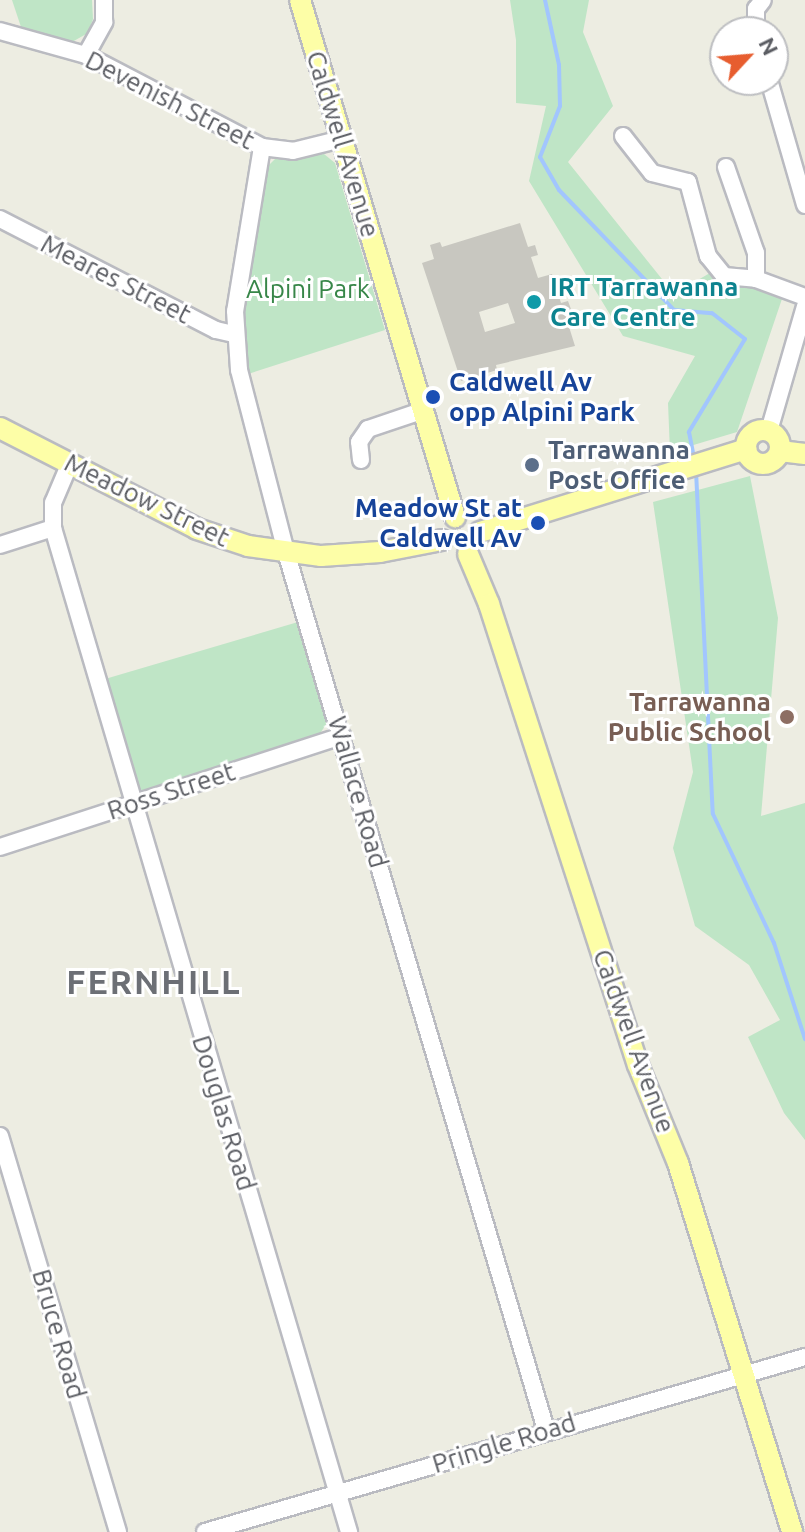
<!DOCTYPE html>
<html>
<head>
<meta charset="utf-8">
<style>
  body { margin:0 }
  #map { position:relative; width:805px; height:1532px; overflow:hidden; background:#edede2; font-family:Ubuntu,sans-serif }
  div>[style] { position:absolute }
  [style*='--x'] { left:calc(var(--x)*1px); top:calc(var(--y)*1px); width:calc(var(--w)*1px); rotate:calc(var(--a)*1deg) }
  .green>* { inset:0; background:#bfe5c6 }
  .stream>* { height:4px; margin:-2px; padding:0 2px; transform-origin:2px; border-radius:2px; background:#a2c6fe }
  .building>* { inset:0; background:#c8c7c0 }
  .roads { filter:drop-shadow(2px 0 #babbc1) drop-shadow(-2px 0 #babbc1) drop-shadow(0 2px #babbc1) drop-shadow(0 -2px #babbc1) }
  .minor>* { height:16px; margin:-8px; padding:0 8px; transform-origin:8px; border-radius:8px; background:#fff }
  .major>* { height:20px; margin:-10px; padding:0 10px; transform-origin:10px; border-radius:10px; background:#fdfea7 }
  .major>.ring { margin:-10px; padding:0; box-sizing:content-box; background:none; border:20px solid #fdfea7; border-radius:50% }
  .dots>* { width:22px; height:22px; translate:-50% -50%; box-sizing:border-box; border:4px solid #fff; border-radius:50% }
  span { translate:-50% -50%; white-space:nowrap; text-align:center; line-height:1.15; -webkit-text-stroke:6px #fff; paint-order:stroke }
  .street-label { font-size:26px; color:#5b5d63 }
  .culture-label { font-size:26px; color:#0d838f; font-weight:700 }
  .left { translate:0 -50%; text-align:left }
  .park-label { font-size:26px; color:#378648 }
  .transit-label { font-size:26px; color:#164399; font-weight:700 }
  .right { translate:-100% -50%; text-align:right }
  .service-label { font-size:26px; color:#4e5e75; font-weight:700 }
  .education-label { font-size:26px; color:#785e54; font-weight:700 }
  .district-label { font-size:34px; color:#6c6f75; font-weight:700; letter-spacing:2px }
  .north { position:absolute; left:709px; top:16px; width:80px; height:80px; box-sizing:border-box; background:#fff; border:2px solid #bdbec1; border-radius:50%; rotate:64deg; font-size:22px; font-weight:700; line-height:32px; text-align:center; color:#5b5d63 }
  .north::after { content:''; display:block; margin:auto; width:28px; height:36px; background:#e75d2f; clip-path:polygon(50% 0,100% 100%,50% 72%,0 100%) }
</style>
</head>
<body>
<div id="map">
  <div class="green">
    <i style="clip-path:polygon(12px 0,92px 0,93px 19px,88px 33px,72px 42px,21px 27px)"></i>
    <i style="clip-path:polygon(510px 0,589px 0,583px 32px,613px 106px,568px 162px,674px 294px,715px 270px,785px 290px,737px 432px,670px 452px,668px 403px,695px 356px,623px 336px,529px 181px,546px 106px,516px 103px,516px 40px)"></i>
    <i style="clip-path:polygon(324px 154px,335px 163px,385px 330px,248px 374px,243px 301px,264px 170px,275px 159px)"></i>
    <i style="clip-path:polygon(750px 476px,778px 618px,761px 816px,805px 803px,805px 1140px,784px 1113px,748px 1037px,780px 1020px,749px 965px,695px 926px,673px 848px,693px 772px,653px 502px)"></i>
    <i style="clip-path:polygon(298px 622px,327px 723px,317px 738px,137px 794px,105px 679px)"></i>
  </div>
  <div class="stream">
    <i style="--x:545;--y:0;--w:66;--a:77.8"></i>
    <i style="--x:559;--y:65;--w:41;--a:88.6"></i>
    <i style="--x:560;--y:106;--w:55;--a:111.4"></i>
    <i style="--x:540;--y:157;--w:38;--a:60"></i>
    <i style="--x:559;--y:190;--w:166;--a:46.2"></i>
    <i style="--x:674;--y:310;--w:38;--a:5"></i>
    <i style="--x:712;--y:313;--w:42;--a:38.2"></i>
    <i style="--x:745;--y:339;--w:109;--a:121.1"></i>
    <i style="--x:689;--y:432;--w:26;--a:79"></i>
    <i style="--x:696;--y:471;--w:343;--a:87.2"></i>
    <i style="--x:713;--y:814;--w:143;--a:64.7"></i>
    <i style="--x:774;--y:943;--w:101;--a:72.1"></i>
  </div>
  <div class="building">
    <i style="clip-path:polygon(evenodd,520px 223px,528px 247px,535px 245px,538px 255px,531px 257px,538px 278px,552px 274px,561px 303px,568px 301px,572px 312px,565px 314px,575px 346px,496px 365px,497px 370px,461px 381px,422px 263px,434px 259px,430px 245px,440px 242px,442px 247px,520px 223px,508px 303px,515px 323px,485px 332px,479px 312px,508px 303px)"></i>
  </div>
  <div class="roads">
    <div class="minor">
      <i style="--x:0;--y:31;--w:89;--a:15.6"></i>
      <i style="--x:86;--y:55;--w:199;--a:27.6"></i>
      <i style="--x:262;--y:147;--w:31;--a:7"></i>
      <i style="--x:293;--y:151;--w:50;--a:-13.8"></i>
      <i style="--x:756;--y:32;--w:23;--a:-90"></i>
      <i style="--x:756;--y:9;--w:11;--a:-52"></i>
      <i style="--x:86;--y:55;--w:38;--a:-61"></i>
      <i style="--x:104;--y:22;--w:22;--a:-90"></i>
      <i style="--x:769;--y:80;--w:130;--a:73.9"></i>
      <i style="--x:623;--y:136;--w:47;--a:51.9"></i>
      <i style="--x:652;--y:173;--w:37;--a:14"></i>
      <i style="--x:688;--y:182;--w:77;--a:74.9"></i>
      <i style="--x:708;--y:256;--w:26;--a:51"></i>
      <i style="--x:724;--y:276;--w:32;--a:5"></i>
      <i style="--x:756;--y:279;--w:52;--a:20.2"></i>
      <i style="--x:262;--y:147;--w:166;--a:99.3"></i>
      <i style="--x:235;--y:311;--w:59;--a:86.1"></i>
      <i style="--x:239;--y:370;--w:188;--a:75.5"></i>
      <i style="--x:286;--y:552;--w:916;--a:73.5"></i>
      <i style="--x:726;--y:167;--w:91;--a:70.8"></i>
      <i style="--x:756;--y:253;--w:26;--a:90"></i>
      <i style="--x:0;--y:219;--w:243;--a:27.2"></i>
      <i style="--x:216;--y:330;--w:18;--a:13"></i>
      <i style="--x:769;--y:431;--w:130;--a:-73.9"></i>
      <i style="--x:361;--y:460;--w:18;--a:-96"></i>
      <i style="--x:359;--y:442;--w:16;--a:-55"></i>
      <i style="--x:368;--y:429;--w:59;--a:-18.7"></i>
      <i style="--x:70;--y:463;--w:43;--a:113"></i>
      <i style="--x:53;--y:503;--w:25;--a:90"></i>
      <i style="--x:53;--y:528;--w:1047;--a:73.57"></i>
      <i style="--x:0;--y:545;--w:56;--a:-17.8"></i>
      <i style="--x:0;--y:847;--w:360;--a:-18"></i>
      <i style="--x:0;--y:1136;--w:413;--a:73.4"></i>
      <i style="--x:205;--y:1532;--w:625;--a:-16.26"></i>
    </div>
    <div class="major">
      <i style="--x:300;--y:0;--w:540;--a:73.31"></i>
      <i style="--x:0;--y:428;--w:221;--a:27.1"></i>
      <i style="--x:197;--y:529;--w:54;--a:18.4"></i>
      <i style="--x:248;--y:546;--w:74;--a:7.8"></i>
      <i style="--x:321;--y:556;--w:59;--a:-3.9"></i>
      <i style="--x:380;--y:552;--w:63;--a:-11"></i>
      <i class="ring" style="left:746px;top:430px;width:14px;height:14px"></i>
      <i style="--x:780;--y:451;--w:25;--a:7"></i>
      <i style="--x:480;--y:532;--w:279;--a:-17.3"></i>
      <i style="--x:468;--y:554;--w:54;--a:67.2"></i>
      <i style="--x:489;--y:604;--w:484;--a:72.1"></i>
      <i style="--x:638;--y:1065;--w:106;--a:67.8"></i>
      <i style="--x:678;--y:1163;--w:386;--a:72.8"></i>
    </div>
  </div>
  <div class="dots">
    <i style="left:534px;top:302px;background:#0f9aa8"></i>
    <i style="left:433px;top:397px;background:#1a4fb4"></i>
    <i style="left:532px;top:465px;background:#5c6f8a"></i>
    <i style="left:538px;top:523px;background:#1a4fb4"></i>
    <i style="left:787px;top:717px;background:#8d6e63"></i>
  </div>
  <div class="street-label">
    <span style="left:170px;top:100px;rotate:27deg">Devenish Street</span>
    <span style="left:343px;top:144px;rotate:73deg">Caldwell Avenue</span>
    <span style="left:116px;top:279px;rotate:27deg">Meares Street</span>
    <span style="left:147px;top:500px;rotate:26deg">Meadow Street</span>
    <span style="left:171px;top:791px;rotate:-18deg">Ross Street</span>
    <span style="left:358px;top:792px;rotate:74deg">Wallace Road</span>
    <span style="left:634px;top:1041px;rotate:70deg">Caldwell Avenue</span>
    <span style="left:224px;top:1113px;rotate:73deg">Douglas Road</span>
    <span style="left:59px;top:1334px;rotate:74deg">Bruce Road</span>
    <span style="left:504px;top:1443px;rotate:-17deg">Pringle Road</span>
  </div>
  <div class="culture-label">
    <span class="left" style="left:550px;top:302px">IRT Tarrawanna<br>Care Centre</span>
  </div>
  <div class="park-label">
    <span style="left:308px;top:289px">Alpini Park</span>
  </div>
  <div class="transit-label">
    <span class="left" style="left:449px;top:397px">Caldwell Av<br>opp Alpini Park</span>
    <span class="right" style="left:522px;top:523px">Meadow St at<br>Caldwell Av</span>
  </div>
  <div class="service-label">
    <span class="left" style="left:548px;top:465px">Tarrawanna<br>Post Office</span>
  </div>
  <div class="education-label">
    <span class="right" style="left:771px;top:717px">Tarrawanna<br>Public School</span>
  </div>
  <div class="district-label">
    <span style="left:154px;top:982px">FERNHILL</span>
  </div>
  <div class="north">N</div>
</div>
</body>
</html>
